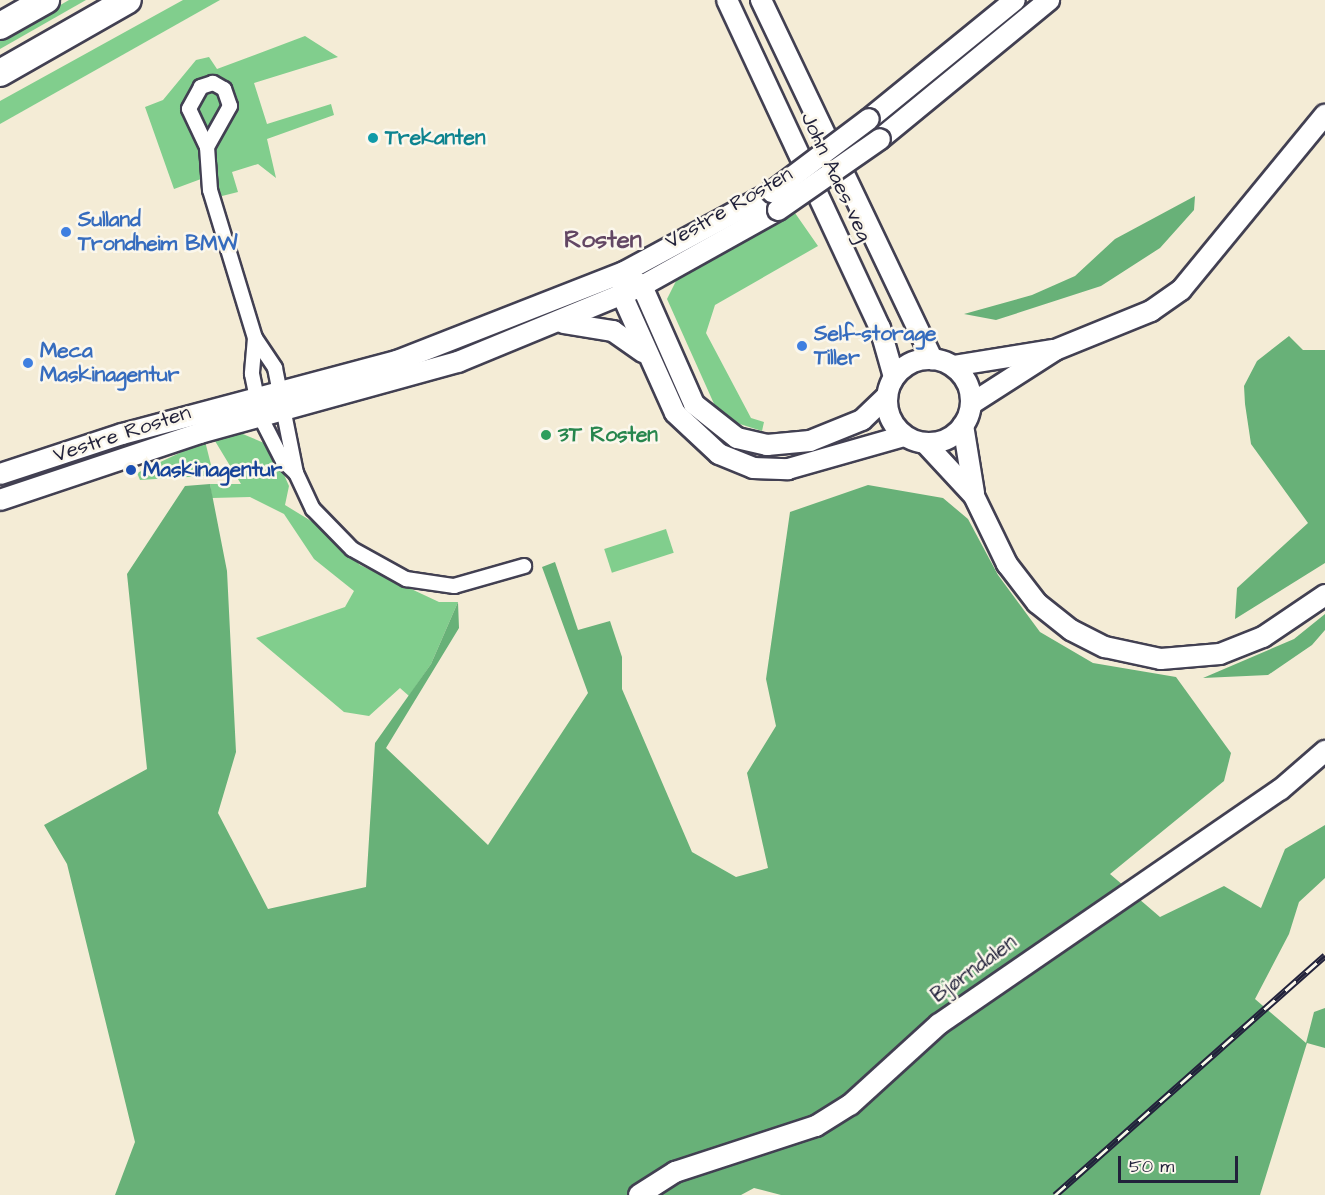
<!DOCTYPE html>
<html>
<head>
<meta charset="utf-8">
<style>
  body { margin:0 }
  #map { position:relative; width:1325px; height:1195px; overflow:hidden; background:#f4ecd6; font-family:"Architects Daughter",sans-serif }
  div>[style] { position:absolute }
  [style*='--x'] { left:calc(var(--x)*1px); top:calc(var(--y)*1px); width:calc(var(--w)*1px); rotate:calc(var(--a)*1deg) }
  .green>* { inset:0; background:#81ce8d; transform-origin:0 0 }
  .forest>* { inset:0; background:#68b178 }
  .roads { filter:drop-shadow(2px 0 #424052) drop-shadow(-2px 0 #424052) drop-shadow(0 2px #424052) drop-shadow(0 -2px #424052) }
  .street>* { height:14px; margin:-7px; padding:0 7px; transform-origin:7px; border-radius:7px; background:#fff }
  .secondary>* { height:20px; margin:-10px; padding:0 10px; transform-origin:10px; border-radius:10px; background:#fff }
  .secondary>.ring { margin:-10px; padding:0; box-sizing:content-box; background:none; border:20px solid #fff; border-radius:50% }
  .highway>* { height:26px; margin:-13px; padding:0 13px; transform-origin:13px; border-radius:13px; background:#fff }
  .rail>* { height:7px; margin-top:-3.5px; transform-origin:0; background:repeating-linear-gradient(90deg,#fbf7ec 0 14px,#22223b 0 28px); box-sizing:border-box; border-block:2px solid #22223b }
  .bridges { filter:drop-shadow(2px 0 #424052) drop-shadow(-2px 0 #424052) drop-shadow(0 2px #424052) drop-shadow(0 -2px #424052) }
  .secondary-bridge>* { height:20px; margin:-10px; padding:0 10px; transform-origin:10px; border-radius:10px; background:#fff }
  .dots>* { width:16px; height:16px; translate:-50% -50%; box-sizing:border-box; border:3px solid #fbf7ec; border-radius:50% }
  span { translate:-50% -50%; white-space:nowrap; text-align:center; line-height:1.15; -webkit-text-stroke:5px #fbf7ec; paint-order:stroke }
  .culture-label { font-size:21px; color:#0d838f; font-weight:700 }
  .left { translate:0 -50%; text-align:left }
  .street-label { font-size:21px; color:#22223b }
  .shop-label { font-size:21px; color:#366cbe; font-weight:700 }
  .leisure-label { font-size:21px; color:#27864d; font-weight:700 }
  .transit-label { font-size:21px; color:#164399; font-weight:700 }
  .quarter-label { font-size:24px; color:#634764; font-weight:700 }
  .scale { position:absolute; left:1118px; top:1156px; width:120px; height:27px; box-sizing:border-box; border:3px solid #22223b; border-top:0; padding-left:8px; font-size:18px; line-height:21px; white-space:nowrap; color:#22223b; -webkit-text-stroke:4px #fbf7ec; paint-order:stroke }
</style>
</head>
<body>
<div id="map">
  <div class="green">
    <i style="clip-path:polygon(69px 0,86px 0,0 49px,0 40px)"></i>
    <i style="clip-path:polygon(183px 0,220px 0,0 124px,0 101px)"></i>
    <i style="clip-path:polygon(305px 36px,338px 57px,254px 83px,267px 124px,331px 104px,334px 115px,267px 139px,276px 178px,258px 164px,232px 172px,238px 192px,222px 196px,201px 179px,174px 189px,145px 107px,163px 100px,196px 60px,209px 57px,217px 69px)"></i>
    <i style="clip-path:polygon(795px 213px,818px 246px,715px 305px,706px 333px,751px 418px,764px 422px,762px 431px,727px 420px,715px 406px,667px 299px,681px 271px)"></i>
    <i style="clip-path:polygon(238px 432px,264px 443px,278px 461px,289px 486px,285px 505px,316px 524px,360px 565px,439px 602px,458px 602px,431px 664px,409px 696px,400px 688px,369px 716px,344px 712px,256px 638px,345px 607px,354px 591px,314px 559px,284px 514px,250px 497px,212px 498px,210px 484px,241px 484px,215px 441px)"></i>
    <i style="clip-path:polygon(205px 441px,212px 469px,204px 476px,140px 480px,137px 473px)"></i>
    <i style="left:666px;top:529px;width:25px;height:65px;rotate:72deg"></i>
  </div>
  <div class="forest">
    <i style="clip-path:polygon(1195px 196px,1194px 210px,1160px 248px,1101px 286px,996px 320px,964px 314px,1032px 295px,1075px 276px,1115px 239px)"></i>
    <i style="clip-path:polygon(1289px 336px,1303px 350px,1325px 350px,1325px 563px,1235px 619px,1237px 588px,1308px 523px,1251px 444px,1245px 404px,1244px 386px,1257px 361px)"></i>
    <i style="clip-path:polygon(210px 484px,227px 571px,236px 752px,218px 813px,268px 909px,366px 887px,375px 743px,431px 664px,458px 602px,459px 628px,386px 748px,488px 845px,588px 693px,542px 567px,555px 562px,578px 630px,610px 621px,622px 657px,622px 689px,692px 852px,736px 877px,768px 868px,747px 773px,776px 726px,766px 679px,790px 512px,868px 485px,943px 498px,968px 519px,998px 575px,1040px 632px,1093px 663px,1176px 677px,1231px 753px,1224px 781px,1110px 874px,1160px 917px,1224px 886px,1261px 908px,1285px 849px,1325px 825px,1325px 878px,1299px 902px,1289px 934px,1255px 999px,1306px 1043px,1314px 1012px,1325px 1008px,1325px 1048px,1307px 1043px,1260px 1195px,781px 1195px,754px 1188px,741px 1195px,658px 1195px,648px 1181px,630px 1195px,115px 1195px,135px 1142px,67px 864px,44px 825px,147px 769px,127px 574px,185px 486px)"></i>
    <i style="clip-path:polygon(1325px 614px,1325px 630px,1312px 645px,1268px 675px,1203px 678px,1294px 639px)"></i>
  </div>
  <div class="roads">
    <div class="street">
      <i style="--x:207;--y:147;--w:47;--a:-60.7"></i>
      <i style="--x:230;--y:106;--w:18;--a:-109"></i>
      <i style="--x:224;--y:89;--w:13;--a:-151"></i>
      <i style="--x:213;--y:83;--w:13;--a:162"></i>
      <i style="--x:201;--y:87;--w:25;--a:119"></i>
      <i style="--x:189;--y:109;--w:42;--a:64.7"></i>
      <i style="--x:207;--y:147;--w:43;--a:86"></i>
      <i style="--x:210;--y:190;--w:155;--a:73.1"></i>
      <i style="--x:255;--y:338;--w:36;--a:56"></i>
      <i style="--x:275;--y:368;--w:107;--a:78.7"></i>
      <i style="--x:296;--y:473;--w:40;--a:65"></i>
      <i style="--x:313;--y:509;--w:56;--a:45.7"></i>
      <i style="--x:352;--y:549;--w:62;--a:29.1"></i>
      <i style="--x:406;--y:579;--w:49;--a:8.3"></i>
      <i style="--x:454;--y:586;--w:73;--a:-15.9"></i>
      <i style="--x:255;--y:338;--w:36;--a:95"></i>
      <i style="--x:252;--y:374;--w:45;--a:78.4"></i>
      <i style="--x:261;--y:418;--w:48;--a:62.9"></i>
      <i style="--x:283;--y:461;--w:18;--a:43"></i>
    </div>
    <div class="secondary">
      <i style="--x:727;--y:0;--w:362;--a:65"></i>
      <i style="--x:880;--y:328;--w:51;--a:74.1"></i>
      <i style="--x:761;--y:0;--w:398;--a:64.5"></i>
      <i style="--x:869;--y:119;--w:188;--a:-39.2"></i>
      <i style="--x:880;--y:139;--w:219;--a:-39.4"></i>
      <i style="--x:632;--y:279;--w:12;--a:35"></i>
      <i style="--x:642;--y:286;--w:129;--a:66.2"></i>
      <i style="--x:694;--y:404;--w:55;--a:38.3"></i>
      <i style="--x:737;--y:438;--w:31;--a:13"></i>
      <i style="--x:767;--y:445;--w:43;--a:-5.3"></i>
      <i style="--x:810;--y:441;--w:56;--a:-22"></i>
      <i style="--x:862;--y:420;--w:33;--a:-44"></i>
      <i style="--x:623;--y:282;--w:13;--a:94"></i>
      <i style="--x:622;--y:295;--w:129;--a:65.8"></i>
      <i style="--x:675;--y:413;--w:60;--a:43"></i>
      <i style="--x:719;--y:454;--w:37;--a:22"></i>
      <i style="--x:753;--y:468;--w:35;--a:2"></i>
      <i style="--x:788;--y:469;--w:121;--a:-15.9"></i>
      <i style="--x:563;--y:323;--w:51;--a:9.1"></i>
      <i style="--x:613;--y:331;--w:37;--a:35"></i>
      <i class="ring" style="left:887px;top:359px;width:64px;height:64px"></i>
      <i style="--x:953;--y:366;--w:100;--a:-9.2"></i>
      <i style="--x:971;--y:404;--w:100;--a:-32.7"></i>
      <i style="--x:1055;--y:350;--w:104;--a:-22.1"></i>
      <i style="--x:1151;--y:311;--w:37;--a:-35"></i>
      <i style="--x:1181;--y:290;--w:227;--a:-50.6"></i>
      <i style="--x:963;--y:425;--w:69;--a:80.8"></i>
      <i style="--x:925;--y:443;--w:72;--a:47.2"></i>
      <i style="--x:974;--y:496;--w:76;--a:64.1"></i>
      <i style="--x:1007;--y:564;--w:49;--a:52.4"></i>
      <i style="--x:1037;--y:603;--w:43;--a:38.5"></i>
      <i style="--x:1071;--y:630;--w:38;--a:27"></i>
      <i style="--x:1105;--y:647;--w:57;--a:12.1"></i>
      <i style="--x:1161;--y:659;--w:59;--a:-4.8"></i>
      <i style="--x:1220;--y:654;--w:46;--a:-21.6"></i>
      <i style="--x:1263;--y:637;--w:75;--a:-34.1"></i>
      <i style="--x:0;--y:474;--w:128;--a:-18.2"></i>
      <i style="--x:122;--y:434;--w:285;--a:-14.9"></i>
      <i style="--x:397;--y:361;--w:244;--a:-21.4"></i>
      <i style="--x:624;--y:272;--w:168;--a:-28.4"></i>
      <i style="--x:0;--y:500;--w:211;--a:-18.5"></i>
      <i style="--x:200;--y:433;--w:268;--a:-15.4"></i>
      <i style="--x:458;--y:362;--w:199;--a:-22.4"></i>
      <i style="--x:642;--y:286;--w:156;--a:-29.2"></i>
      <i style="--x:639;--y:1195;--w:43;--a:-32.6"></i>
      <i style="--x:675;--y:1172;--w:148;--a:-18.1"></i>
      <i style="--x:816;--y:1126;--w:40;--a:-32"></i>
      <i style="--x:850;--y:1105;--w:120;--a:-42.3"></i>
      <i style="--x:939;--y:1024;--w:414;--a:-34.5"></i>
      <i style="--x:1280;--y:790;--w:60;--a:-40.9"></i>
    </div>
    <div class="highway">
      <i style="--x:0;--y:26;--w:53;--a:-29.5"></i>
      <i style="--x:0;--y:73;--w:147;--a:-29.7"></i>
    </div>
  </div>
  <div class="rail">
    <i style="--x:1055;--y:1195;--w:361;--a:-41.6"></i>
  </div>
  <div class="bridges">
    <div class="secondary-bridge">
      <i style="--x:772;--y:192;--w:121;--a:-37"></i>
      <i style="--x:778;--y:210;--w:124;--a:-34.8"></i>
    </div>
  </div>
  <div class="dots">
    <i style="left:373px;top:138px;background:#0f9aa8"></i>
    <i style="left:66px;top:232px;background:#3f7fe0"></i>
    <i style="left:802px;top:346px;background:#3f7fe0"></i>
    <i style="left:28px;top:363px;background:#3f7fe0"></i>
    <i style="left:546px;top:435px;background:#2e9e5b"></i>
    <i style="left:131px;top:470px;background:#1a4fb4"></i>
  </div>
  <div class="culture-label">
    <span class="left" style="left:385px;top:138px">Trekanten</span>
  </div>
  <div class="street-label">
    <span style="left:836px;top:177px;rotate:65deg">John Aaes veg</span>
    <span style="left:729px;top:208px;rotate:-30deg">Vestre Rosten</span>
    <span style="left:122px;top:434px;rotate:-18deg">Vestre Rosten</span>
    <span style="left:974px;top:969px;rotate:-36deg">Bjørndalen</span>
  </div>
  <div class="shop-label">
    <span class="left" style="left:78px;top:232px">Sulland<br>Trondheim BMW</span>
    <span class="left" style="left:814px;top:346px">Self-storage<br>Tiller</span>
    <span class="left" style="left:40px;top:363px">Meca<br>Maskinagentur</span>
  </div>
  <div class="leisure-label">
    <span class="left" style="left:558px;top:435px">3T Rosten</span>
  </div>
  <div class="transit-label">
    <span class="left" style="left:143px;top:470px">Maskinagentur</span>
  </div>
  <div class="quarter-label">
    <span style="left:603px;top:241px">Rosten</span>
  </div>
  <div class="scale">50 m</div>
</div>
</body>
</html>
